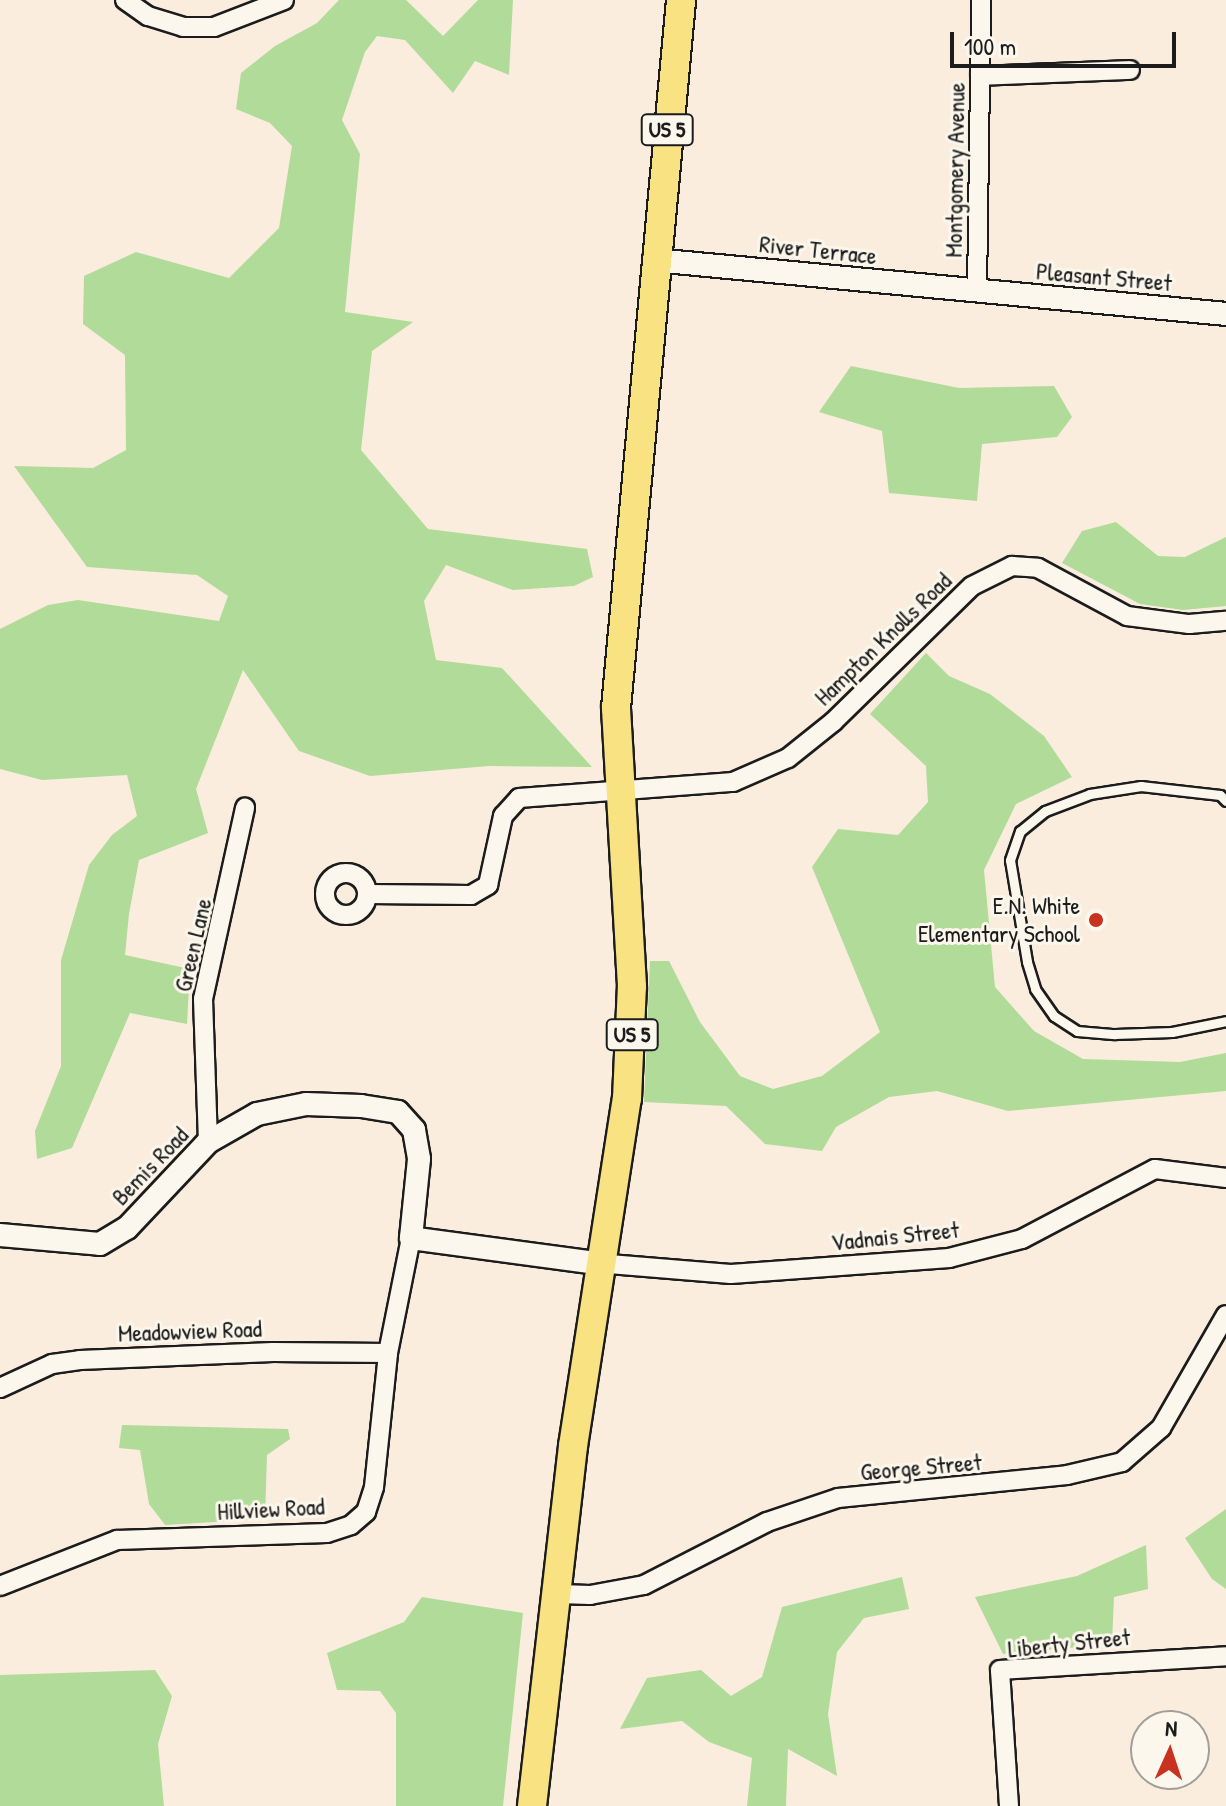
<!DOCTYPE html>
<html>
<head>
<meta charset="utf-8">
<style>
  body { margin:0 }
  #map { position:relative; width:1226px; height:1806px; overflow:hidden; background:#faedde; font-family:"Patrick Hand",sans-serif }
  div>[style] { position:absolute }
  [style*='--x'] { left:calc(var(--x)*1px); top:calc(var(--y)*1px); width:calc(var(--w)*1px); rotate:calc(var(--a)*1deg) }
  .green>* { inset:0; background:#b1db98 }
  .roads { filter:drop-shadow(2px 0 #1c1c1c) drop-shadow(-2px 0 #1c1c1c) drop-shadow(0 2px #1c1c1c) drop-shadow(0 -2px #1c1c1c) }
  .service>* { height:9px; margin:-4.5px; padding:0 4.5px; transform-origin:4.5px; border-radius:4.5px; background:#fbf7ec }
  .minor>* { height:18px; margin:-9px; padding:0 9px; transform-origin:9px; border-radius:9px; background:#fbf7ec }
  .minor>.ring { margin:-9px; padding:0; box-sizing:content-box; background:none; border:18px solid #fbf7ec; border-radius:50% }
  .tertiary>* { height:22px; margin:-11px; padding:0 11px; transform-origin:11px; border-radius:11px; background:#fbf7ec }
  .primary>* { height:28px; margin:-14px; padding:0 14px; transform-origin:14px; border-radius:14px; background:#f8e281 }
  .dots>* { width:22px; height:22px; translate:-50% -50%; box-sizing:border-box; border:4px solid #fbf7ec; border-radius:50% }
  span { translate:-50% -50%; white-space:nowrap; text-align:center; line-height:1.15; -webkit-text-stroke:6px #fbf7ec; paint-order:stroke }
  .shield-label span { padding:2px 6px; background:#fbf7ec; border:2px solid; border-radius:6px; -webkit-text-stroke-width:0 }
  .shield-label { font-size:22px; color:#1c1c1c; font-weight:700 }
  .street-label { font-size:24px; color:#1c1c1c }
  .poi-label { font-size:24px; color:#1c1c1c }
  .right { translate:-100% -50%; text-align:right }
  .north { position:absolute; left:1130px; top:1710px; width:80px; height:80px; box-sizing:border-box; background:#fbf7ec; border:2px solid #a29f99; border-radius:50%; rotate:3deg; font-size:22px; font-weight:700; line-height:32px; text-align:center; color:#1c1c1c }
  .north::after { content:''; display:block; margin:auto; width:28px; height:36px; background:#c8321e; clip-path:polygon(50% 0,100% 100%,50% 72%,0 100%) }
  .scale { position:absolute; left:950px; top:32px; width:226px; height:36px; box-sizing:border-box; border:4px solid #1c1c1c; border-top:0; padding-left:10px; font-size:24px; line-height:28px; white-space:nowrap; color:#1c1c1c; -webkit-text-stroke:6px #fbf7ec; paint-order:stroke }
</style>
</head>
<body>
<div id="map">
  <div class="green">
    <i style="clip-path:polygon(339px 0,406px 0,443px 36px,478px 0,513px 0,509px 75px,475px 61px,453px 93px,405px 40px,377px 36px,365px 52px,342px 120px,360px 154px,345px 312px,413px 322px,372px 351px,361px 450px,428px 529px,587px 549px,593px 577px,574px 586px,513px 590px,446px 565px,424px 601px,436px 660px,502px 668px,592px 767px,489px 766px,370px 776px,299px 751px,243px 670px,196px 789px,208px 833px,139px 860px,129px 914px,125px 955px,190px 969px,187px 1024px,130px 1013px,72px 1148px,37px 1159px,35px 1131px,61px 1066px,61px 960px,89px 865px,112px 835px,137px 816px,127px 775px,42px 780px,0 769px,0 629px,48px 605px,78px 600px,219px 621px,228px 596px,197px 575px,87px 567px,14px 466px,93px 468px,126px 450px,125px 355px,83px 324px,84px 276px,136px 252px,229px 278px,279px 228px,292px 146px,270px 123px,236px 109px,241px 73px,275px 46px,317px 23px)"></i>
    <i style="clip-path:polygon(851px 366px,959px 388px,1054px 386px,1072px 417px,1057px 437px,982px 444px,977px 501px,889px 493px,882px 431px,819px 412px)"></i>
    <i style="clip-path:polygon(1116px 522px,1158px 556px,1185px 557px,1226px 537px,1226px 606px,1183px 610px,1140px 604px,1062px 563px,1082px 531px)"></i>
    <i style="clip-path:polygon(926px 653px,949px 676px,990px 694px,1044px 736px,1072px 777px,1016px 804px,984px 870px,995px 987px,1034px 1031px,1083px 1059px,1180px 1062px,1226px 1053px,1226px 1091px,1008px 1111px,937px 1091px,889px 1097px,836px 1127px,822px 1151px,765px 1144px,726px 1106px,644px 1102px,650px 961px,669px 961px,700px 1022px,740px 1076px,773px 1089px,822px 1076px,880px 1032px,812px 867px,838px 829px,898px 835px,928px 802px,926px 766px,870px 714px)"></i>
    <i style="clip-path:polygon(122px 1425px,288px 1429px,290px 1439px,267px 1455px,265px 1519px,165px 1525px,149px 1504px,140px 1450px,119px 1448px)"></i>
    <i style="clip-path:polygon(1226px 1509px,1226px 1589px,1212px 1579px,1185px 1538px)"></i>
    <i style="clip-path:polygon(1146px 1545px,1148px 1589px,1114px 1597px,1112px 1644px,1003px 1654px,975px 1597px,1077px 1576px)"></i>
    <i style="clip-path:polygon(902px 1577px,909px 1609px,864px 1618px,837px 1652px,828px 1714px,837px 1776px,788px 1749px,786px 1806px,747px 1806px,752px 1758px,709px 1742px,682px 1721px,620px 1729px,647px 1678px,701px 1670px,731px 1696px,762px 1677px,782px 1607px)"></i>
    <i style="clip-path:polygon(422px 1597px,523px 1613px,503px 1806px,396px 1806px,396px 1713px,380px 1691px,337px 1690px,327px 1653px,404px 1622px)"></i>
    <i style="clip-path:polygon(155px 1670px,172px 1696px,158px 1744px,164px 1806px,0 1806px,0 1675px)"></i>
  </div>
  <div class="roads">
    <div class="service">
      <i style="--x:1226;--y:801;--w:8;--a:-135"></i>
      <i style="--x:1220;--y:795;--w:80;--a:-173.5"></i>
      <i style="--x:1141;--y:786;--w:52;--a:171.1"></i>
      <i style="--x:1090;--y:794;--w:48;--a:159.3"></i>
      <i style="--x:1045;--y:811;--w:32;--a:141"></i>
      <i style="--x:1020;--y:831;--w:31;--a:109"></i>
      <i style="--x:1010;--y:860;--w:103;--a:80.5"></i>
      <i style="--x:1027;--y:962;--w:28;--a:73"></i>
      <i style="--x:1035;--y:989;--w:33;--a:55"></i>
      <i style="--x:1054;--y:1016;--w:27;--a:33"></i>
      <i style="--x:1077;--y:1031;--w:38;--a:5"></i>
      <i style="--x:1115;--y:1034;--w:57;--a:-2"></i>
      <i style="--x:1172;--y:1032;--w:55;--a:-11.5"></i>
    </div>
    <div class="minor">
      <i style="--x:125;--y:0;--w:28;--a:35"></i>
      <i style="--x:148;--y:16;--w:37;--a:17"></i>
      <i style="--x:183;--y:27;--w:31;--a:0"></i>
      <i style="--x:214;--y:27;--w:75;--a:-21.1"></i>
      <i style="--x:980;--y:76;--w:150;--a:-2.3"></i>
      <i style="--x:977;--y:292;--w:292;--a:-89.2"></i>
      <i class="ring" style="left:325px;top:873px;width:24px;height:24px"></i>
      <i style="--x:368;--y:894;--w:103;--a:0.6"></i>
      <i style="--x:471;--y:895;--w:20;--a:-30"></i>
      <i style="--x:488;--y:885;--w:71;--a:-77.7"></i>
      <i style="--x:503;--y:816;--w:24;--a:-48"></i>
      <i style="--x:519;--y:798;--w:215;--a:-4.3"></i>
      <i style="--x:733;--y:782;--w:60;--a:-23.6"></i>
      <i style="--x:788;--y:758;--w:58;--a:-38.7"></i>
      <i style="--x:833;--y:722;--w:194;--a:-44.4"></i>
      <i style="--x:972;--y:586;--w:45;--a:-26.6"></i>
      <i style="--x:1012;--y:566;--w:26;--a:4"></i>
      <i style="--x:1038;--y:568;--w:101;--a:28.3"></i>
      <i style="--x:1127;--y:616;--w:63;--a:7.4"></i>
      <i style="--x:1189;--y:624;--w:37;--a:-5"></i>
      <i style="--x:208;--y:1142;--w:143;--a:-92"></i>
      <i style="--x:203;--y:999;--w:196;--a:-77.6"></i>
      <i style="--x:597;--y:1263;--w:134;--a:4.7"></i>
      <i style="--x:731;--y:1274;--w:219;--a:-4.2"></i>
      <i style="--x:949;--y:1258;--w:75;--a:-14.6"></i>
      <i style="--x:1022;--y:1239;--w:150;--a:-27.8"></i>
      <i style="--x:1155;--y:1169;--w:72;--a:7.2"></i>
      <i style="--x:0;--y:1388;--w:57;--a:-24.8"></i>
      <i style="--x:52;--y:1364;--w:28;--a:-8"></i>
      <i style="--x:80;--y:1360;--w:193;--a:-2.4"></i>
      <i style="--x:273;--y:1352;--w:115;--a:0.5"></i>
      <i style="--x:0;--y:1586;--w:126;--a:-21.5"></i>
      <i style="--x:117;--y:1540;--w:210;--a:-1.9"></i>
      <i style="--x:327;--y:1533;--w:25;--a:-18"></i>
      <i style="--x:351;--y:1525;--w:20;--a:-41"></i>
      <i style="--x:366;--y:1512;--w:26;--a:-72"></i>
      <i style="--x:374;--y:1487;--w:135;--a:-84"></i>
      <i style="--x:388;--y:1353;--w:117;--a:-78.7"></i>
      <i style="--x:559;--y:1594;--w:31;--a:2"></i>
      <i style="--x:590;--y:1595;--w:55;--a:-10.5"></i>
      <i style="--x:644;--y:1585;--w:138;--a:-27.1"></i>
      <i style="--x:767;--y:1522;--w:75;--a:-18.7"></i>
      <i style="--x:838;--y:1498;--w:230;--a:-5.7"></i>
      <i style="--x:1067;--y:1475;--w:57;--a:-13.3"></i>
      <i style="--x:1122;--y:1462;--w:52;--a:-41.1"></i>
      <i style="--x:1161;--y:1428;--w:130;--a:-60.1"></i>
      <i style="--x:1009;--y:1806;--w:136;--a:-93.8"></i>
      <i style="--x:1000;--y:1670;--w:226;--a:-3.5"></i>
    </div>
    <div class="tertiary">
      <i style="--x:654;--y:260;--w:575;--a:5.39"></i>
      <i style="--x:0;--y:1235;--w:100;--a:5.1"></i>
      <i style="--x:100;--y:1244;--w:31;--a:-31"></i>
      <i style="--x:127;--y:1228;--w:118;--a:-46.7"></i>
      <i style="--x:208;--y:1142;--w:56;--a:-29.7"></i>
      <i style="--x:257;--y:1114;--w:50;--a:-11.5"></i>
      <i style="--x:306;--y:1104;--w:55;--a:2.1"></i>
      <i style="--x:361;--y:1106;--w:37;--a:9"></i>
      <i style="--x:398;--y:1112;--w:24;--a:48"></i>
      <i style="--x:414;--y:1130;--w:29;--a:80"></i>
      <i style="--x:419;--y:1159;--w:79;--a:95.8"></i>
      <i style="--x:411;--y:1238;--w:188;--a:7.7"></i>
    </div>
    <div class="primary">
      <i style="--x:532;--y:1806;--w:362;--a:-83.5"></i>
      <i style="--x:573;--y:1446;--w:351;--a:-81.2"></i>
      <i style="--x:627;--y:1099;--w:113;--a:-87.5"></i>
      <i style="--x:632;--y:986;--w:278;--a:-93.3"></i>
      <i style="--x:616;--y:708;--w:711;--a:-84.75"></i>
    </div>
  </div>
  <div class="dots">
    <i style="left:1096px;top:920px;background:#c8321e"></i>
  </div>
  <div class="shield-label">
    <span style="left:667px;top:130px">US 5</span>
    <span style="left:632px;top:1035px">US 5</span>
  </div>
  <div class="street-label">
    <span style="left:955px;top:170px;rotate:-89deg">Montgomery Avenue</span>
    <span style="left:818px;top:250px;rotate:6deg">River Terrace</span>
    <span style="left:1104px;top:277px;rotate:5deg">Pleasant Street</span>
    <span style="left:883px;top:639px;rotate:-44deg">Hampton Knolls Road</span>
    <span style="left:193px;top:945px;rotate:-77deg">Green Lane</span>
    <span style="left:150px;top:1166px;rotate:-46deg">Bemis Road</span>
    <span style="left:895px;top:1236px;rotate:-6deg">Vadnais Street</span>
    <span style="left:190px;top:1331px;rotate:-2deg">Meadowview Road</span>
    <span style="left:921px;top:1467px;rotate:-5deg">George Street</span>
    <span style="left:271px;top:1509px;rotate:-3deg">Hillview Road</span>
    <span style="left:1069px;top:1643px;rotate:-6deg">Liberty Street</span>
  </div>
  <div class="poi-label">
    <span class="right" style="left:1080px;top:920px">E.N. White<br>Elementary School</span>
  </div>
  <div class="north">N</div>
  <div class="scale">100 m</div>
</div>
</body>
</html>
